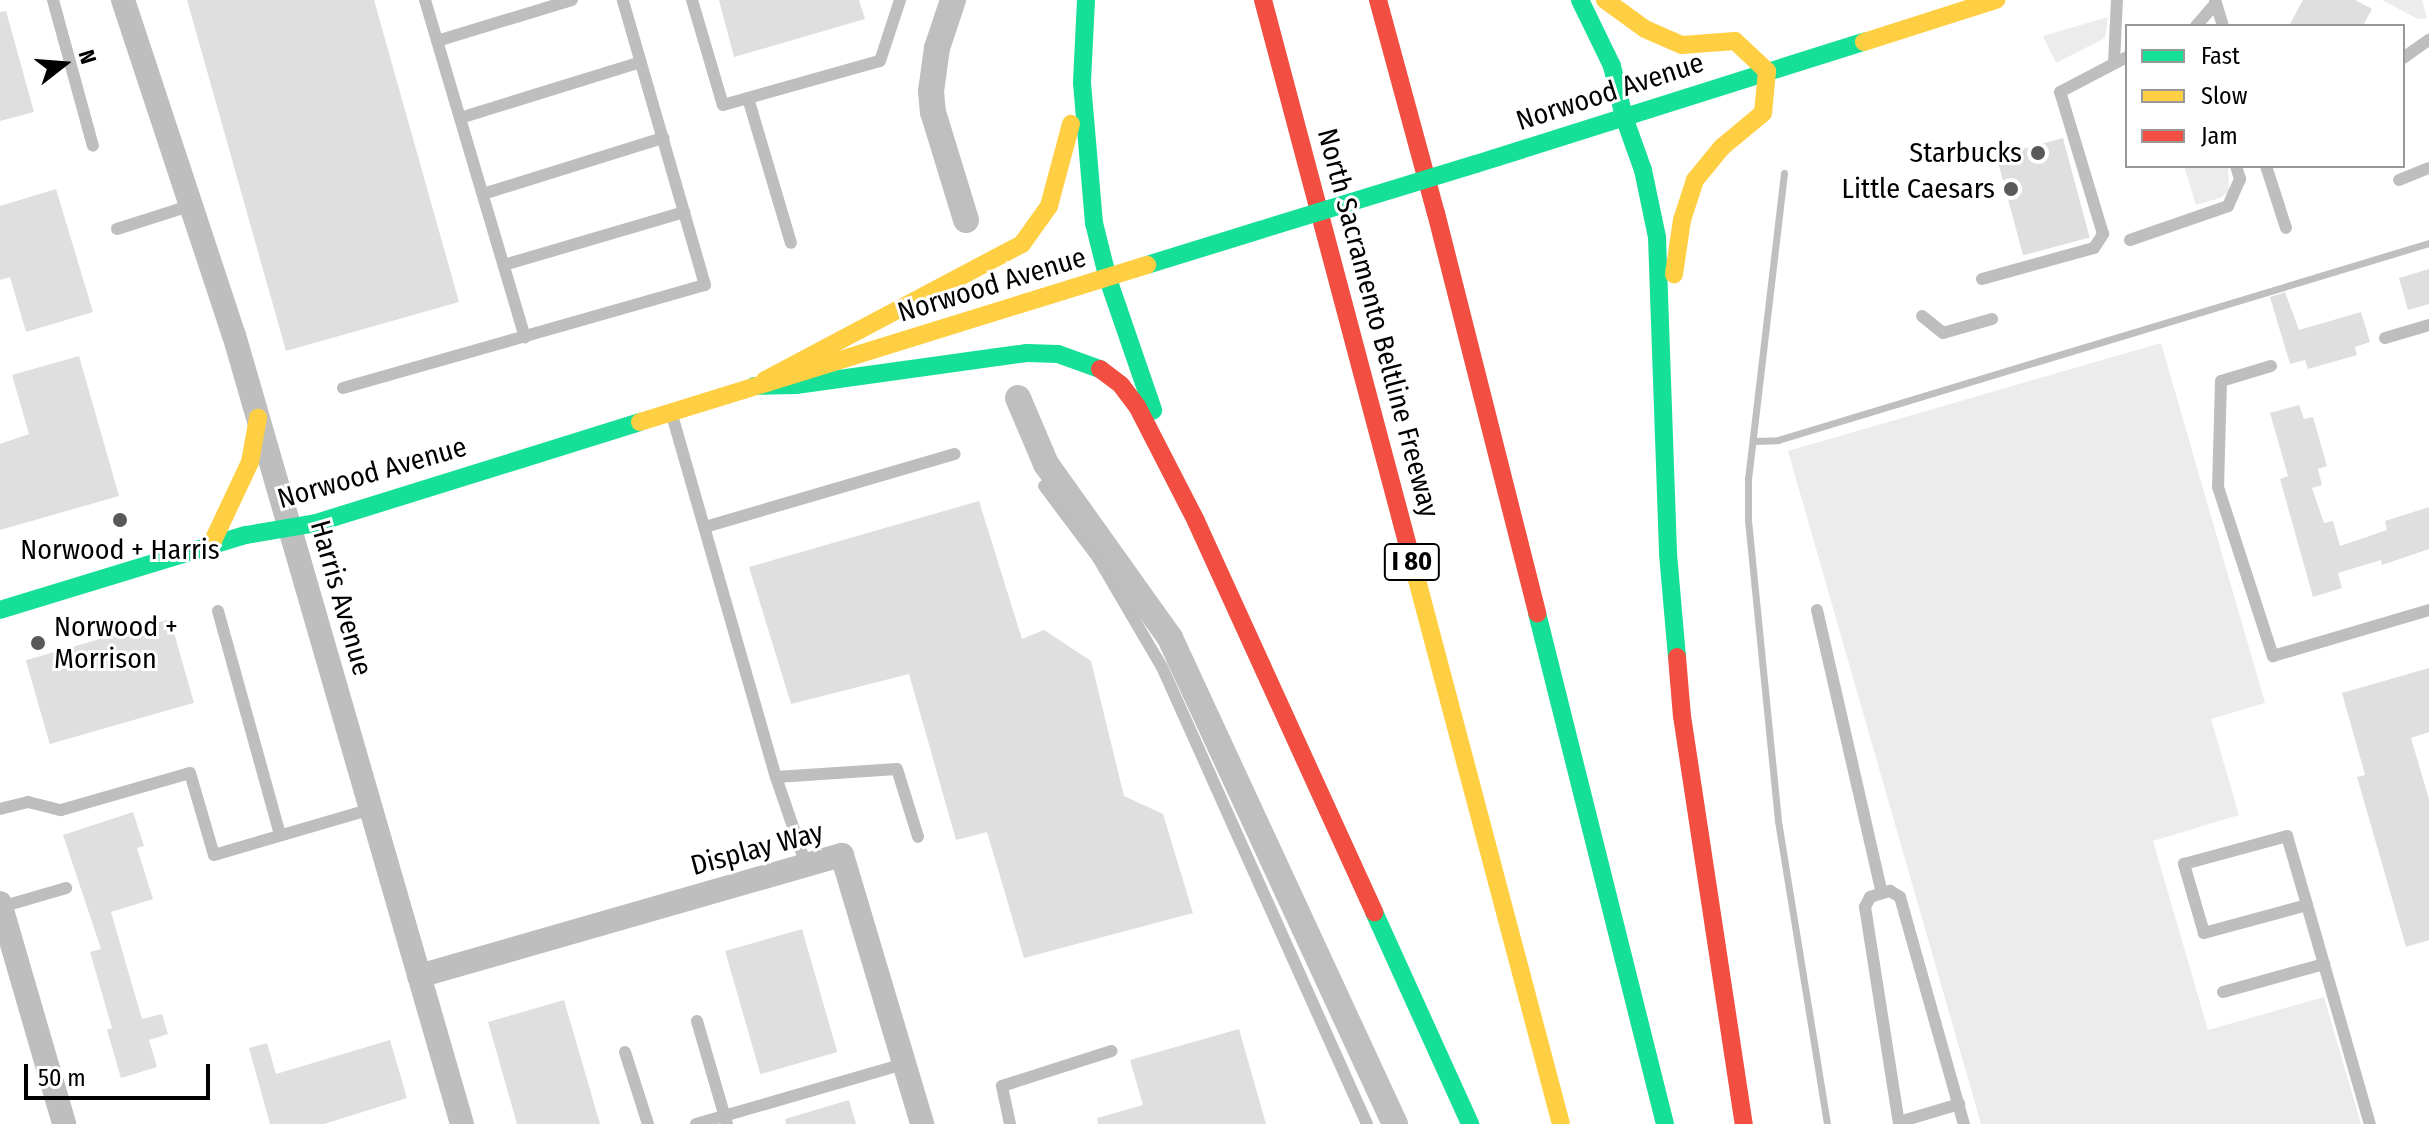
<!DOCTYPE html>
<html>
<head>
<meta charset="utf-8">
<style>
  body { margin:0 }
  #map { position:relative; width:2429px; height:1124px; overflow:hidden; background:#fff; font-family:"Fira Sans Condensed",sans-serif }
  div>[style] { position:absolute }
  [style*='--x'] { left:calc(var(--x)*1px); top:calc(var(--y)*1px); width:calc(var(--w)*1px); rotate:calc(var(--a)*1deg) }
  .green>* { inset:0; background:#ececec }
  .stream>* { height:7px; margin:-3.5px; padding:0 3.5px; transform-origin:3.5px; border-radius:3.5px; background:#bfbfbf }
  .canal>* { height:26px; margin:-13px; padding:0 13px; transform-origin:13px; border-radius:13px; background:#bfbfbf }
  .building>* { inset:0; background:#dfdfdf; transform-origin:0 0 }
  .lane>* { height:12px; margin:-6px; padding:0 6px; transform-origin:6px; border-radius:6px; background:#bebebe }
  .street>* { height:24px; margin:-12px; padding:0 12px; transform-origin:12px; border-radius:12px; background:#bebebe }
  .fast>* { height:18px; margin:-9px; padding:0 9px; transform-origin:9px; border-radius:9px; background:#16e098 }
  .slow>* { height:18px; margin:-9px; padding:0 9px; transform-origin:9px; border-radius:9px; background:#ffcf43 }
  .jam>* { height:18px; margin:-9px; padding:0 9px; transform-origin:9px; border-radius:9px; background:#f24e42 }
  .fast-bridge>* { height:18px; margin:-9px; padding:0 9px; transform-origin:9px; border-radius:9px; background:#16e098 }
  .dots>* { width:22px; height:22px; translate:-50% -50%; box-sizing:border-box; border:4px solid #fff; border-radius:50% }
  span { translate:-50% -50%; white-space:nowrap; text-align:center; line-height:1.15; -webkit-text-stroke:6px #fff; paint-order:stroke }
  .shield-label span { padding:2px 6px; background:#fff; border:2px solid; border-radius:6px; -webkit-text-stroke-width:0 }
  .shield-label { font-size:26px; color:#000; font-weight:700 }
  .street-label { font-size:28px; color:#000 }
  .poi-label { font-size:28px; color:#000 }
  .right { translate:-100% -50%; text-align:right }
  .left { translate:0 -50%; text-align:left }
  .legend { position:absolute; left:2125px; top:24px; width:280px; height:144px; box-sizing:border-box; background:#fff; border:2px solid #999; margin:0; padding:10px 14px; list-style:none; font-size:24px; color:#000 }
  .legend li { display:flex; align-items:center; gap:16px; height:40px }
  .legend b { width:40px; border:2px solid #999 }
  .north { position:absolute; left:24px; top:24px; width:80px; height:80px; -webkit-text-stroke:6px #fff; paint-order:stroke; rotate:73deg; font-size:22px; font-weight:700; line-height:32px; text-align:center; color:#000 }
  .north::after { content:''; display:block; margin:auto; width:28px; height:36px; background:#000; clip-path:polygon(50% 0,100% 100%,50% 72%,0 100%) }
  .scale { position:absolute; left:24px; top:1064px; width:186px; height:36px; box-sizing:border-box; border:4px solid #000; border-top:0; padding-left:10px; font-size:24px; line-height:28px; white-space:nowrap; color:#000; -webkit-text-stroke:6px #fff; paint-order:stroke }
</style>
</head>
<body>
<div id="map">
  <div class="green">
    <i style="clip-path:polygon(2382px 0,2422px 0,2427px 18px,2418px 19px)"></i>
    <i style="clip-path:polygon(2108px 17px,2105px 38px,2056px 63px,2043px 36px)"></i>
    <i style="clip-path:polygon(2184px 166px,2228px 166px,2229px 191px,2220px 198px,2196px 205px)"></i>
    <i style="clip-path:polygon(2161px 343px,2265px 703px,2211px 719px,2239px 815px,2153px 841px,2208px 1030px,2324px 997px,2361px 1124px,1981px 1124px,1788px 451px)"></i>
  </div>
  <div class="stream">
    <i style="--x:1784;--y:173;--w:307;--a:96.7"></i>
    <i style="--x:1748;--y:478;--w:42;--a:90"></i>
    <i style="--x:1748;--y:520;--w:302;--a:84.3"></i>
    <i style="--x:1778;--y:821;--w:307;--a:80.8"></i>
    <i style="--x:1754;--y:441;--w:24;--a:-2"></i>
    <i style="--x:1778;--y:440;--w:680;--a:-16.84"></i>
  </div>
  <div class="canal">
    <i style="--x:953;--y:0;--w:51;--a:108.4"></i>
    <i style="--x:937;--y:48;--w:43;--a:97.9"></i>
    <i style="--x:931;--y:91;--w:21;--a:85"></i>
    <i style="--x:933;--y:112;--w:113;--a:73"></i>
    <i style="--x:1018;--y:398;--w:72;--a:67"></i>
    <i style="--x:1046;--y:464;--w:214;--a:54.5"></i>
    <i style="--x:1170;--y:638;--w:536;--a:65.16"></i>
  </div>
  <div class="building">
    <i style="clip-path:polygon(187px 0,374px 0,459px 302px,286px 351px)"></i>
    <i style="clip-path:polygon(719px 0,859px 0,865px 19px,734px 57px)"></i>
    <i style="clip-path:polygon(2303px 0,2355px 0,2372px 9px,2363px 26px,2289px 26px)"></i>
    <i style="clip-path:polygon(6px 11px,34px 112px,0 121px,0 12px)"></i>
    <i style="left:2063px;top:138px;width:103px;height:69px;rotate:75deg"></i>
    <i style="clip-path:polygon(56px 189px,93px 312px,26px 332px,10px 277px,0 280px,0 206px)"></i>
    <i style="clip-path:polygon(2429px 269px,2429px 304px,2408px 310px,2399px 278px)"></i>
    <i style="clip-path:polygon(2285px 292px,2299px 330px,2361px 312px,2370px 342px,2355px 347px,2357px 355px,2308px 369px,2305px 360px,2290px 364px,2270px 297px)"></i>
    <i style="clip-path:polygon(79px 356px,119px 496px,0 530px,0 444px,29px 434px,12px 375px)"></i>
    <i style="clip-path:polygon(2299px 405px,2304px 419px,2313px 417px,2327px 466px,2318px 469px,2322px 485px,2312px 488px,2324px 523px,2333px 521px,2340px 546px,2387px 530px,2385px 521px,2429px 507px,2429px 549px,2382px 565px,2381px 560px,2338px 573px,2342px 588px,2313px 597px,2280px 479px,2288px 476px,2270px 413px)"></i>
    <i style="clip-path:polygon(979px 501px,1022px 639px,1044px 630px,1091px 661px,1124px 796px,1163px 814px,1193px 913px,1024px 958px,987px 832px,956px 840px,909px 674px,791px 704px,749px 567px)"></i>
    <i style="left:170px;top:619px;width:87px;height:150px;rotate:74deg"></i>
    <i style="clip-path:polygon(2429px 668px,2429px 732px,2411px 738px,2429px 799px,2429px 940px,2406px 947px,2357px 777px,2365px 775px,2342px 693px)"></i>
    <i style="clip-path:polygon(133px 812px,144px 846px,137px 848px,153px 899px,111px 912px,142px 1019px,162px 1014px,168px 1034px,149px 1040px,157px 1067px,121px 1078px,107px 1030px,112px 1028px,90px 952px,101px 949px,63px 835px)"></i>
    <i style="left:802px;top:929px;width:128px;height:80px;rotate:74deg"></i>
    <i style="clip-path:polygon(564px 1000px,600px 1124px,517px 1124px,488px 1022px)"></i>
    <i style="clip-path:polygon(1239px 1029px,1266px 1124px,1098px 1124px,1097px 1118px,1143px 1105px,1130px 1060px)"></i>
    <i style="clip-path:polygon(390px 1040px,407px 1098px,324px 1124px,270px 1124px,249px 1048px,267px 1043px,276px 1074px)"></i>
    <i style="clip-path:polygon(849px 1100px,856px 1124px,786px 1124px,785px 1119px)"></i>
  </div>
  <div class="lane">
    <i style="--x:53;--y:0;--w:151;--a:74.7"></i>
    <i style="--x:425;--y:0;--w:352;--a:73.5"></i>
    <i style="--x:692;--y:0;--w:109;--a:73.6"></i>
    <i style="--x:723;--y:105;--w:163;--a:-15.7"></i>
    <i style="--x:880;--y:61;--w:64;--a:-71.8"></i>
    <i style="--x:2215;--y:0;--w:27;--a:73"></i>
    <i style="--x:2196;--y:26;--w:30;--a:-49"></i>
    <i style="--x:437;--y:41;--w:141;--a:-16.9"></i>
    <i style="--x:2403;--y:58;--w:32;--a:-35"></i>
    <i style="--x:2114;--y:63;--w:63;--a:-87.3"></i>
    <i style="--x:748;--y:98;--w:151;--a:73.5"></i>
    <i style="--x:460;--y:118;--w:189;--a:-17.2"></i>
    <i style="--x:2266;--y:166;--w:65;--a:72.1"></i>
    <i style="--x:2399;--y:180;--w:32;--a:-22"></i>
    <i style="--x:483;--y:194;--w:189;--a:-17.3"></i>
    <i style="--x:117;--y:229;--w:79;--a:-17.7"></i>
    <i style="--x:2130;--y:240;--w:104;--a:-19.1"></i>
    <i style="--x:2228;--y:206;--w:30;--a:-66"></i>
    <i style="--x:2240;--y:179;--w:14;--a:-107"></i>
    <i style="--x:504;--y:265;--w:188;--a:-16.4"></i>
    <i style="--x:1982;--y:279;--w:116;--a:-15.5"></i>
    <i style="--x:2094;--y:248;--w:17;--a:-57"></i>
    <i style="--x:2103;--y:234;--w:148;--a:-106.8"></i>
    <i style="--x:2060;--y:92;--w:76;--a:-27.6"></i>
    <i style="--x:1922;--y:316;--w:27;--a:39"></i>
    <i style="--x:1943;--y:333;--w:51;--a:-15.9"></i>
    <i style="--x:2385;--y:338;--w:46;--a:-16.5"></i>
    <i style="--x:2271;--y:366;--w:52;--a:163.3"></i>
    <i style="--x:2221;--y:381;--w:106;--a:91.6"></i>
    <i style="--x:2218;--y:487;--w:178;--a:72"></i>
    <i style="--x:2273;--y:656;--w:163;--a:-16.4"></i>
    <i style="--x:343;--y:388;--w:376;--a:-15.9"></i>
    <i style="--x:705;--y:285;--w:297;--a:-106.1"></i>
    <i style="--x:672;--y:415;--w:377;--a:74"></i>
    <i style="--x:776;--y:777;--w:121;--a:-3.8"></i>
    <i style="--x:897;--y:769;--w:71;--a:72.8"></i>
    <i style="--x:1044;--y:486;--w:90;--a:53.1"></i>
    <i style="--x:1098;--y:558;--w:126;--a:59.6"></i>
    <i style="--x:1162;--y:667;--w:501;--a:65.84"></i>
    <i style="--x:705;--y:527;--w:260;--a:-16.3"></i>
    <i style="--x:1817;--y:610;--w:290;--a:77.1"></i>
    <i style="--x:218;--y:611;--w:232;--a:74.5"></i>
    <i style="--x:776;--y:777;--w:93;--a:71.2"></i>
    <i style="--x:0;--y:809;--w:29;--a:-14"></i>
    <i style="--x:28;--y:802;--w:34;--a:14"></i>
    <i style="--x:61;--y:810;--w:134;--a:-16"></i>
    <i style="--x:190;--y:773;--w:85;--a:73.7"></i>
    <i style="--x:214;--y:855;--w:164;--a:-16.3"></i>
    <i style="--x:2307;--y:905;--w:107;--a:164.8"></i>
    <i style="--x:2204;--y:933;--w:72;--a:-106.2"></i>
    <i style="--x:2184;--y:864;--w:107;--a:-15.2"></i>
    <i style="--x:2287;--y:836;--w:72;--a:73.8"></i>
    <i style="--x:2307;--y:905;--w:228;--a:74"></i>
    <i style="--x:1;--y:907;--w:68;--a:-16.3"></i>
    <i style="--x:2223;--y:992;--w:105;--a:-15.5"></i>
    <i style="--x:697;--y:1021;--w:107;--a:73.8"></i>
    <i style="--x:625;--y:1052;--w:76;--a:72.3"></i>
    <i style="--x:1899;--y:1122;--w:63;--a:-16.7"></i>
    <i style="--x:696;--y:1124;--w:216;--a:-16.1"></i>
    <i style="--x:1010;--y:1124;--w:39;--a:-102"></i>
    <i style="--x:1002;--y:1086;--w:115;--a:-17.7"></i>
    <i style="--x:1899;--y:1124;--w:220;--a:-98.9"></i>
    <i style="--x:1865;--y:907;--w:11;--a:-63"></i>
    <i style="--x:1870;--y:897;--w:21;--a:-17"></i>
    <i style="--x:1890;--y:891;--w:12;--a:31"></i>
    <i style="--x:1900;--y:897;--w:236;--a:74.3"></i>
  </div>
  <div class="street">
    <i style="--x:123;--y:0;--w:353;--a:71.7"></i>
    <i style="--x:234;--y:335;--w:821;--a:73.88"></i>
    <i style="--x:0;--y:903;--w:230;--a:73.8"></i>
    <i style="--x:419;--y:976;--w:440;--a:-16"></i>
    <i style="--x:842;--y:855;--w:281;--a:73.4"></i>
  </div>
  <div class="fast">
    <i style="--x:1086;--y:0;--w:83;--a:92.8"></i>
    <i style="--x:1082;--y:83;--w:141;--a:85.1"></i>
    <i style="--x:1094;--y:223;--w:58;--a:76"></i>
    <i style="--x:1108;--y:279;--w:139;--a:71"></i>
    <i style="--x:1580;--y:0;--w:73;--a:64.1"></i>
    <i style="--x:1612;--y:66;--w:52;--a:76.8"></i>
    <i style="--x:1624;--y:117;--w:56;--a:70.3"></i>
    <i style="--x:1643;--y:170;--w:68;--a:78.2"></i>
    <i style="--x:1657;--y:237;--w:317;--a:88"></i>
    <i style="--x:1668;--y:554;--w:103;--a:85"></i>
    <i style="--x:1476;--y:164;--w:407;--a:-17.5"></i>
    <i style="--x:1147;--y:265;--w:118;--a:-17.2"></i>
    <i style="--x:754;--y:386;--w:42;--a:-1.4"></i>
    <i style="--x:796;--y:385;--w:233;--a:-7.9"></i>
    <i style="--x:1027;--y:353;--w:31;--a:2"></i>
    <i style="--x:1058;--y:354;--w:45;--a:19.7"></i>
    <i style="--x:0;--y:610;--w:257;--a:-17"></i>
    <i style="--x:246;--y:535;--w:71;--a:-9.7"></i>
    <i style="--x:316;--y:523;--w:339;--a:-17.3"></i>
    <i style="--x:1537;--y:613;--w:527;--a:75.94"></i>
    <i style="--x:1374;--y:912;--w:233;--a:65.6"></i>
  </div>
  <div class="slow">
    <i style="--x:1605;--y:0;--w:49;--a:35.9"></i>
    <i style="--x:1645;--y:29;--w:40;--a:23.4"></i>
    <i style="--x:1682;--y:45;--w:53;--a:-4.3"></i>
    <i style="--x:1735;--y:41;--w:44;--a:43.2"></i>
    <i style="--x:1767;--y:71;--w:42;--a:95.4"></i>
    <i style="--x:1763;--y:113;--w:53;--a:140.3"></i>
    <i style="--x:1722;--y:147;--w:43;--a:129.3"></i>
    <i style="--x:1695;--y:180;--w:42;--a:108"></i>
    <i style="--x:1682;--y:220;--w:55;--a:98.4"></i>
    <i style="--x:1864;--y:42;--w:139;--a:-17.7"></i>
    <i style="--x:765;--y:380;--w:291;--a:-27.9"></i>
    <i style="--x:1022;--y:244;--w:47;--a:-54.6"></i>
    <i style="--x:1049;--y:206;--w:85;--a:-75"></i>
    <i style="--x:640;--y:422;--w:531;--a:-17.21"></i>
    <i style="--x:211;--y:545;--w:92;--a:-64.8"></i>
    <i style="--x:250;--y:462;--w:45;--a:-79.7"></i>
    <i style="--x:1412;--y:561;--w:582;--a:75.18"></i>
  </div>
  <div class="jam">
    <i style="--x:1263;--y:0;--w:580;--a:75.13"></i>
    <i style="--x:1378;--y:0;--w:221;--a:74.8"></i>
    <i style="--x:1436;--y:213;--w:413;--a:75.8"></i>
    <i style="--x:1100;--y:369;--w:26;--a:37"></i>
    <i style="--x:1121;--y:385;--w:26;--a:53"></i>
    <i style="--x:1137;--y:406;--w:129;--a:62.8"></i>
    <i style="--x:1196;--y:521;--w:430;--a:65.5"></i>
    <i style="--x:1677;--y:657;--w:59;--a:85.2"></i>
    <i style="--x:1682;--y:716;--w:413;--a:81.4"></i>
  </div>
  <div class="fast-bridge">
    <i style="--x:1260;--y:230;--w:226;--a:-17"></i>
  </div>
  <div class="dots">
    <i style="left:2038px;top:153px;background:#595959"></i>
    <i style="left:2011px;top:189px;background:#595959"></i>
    <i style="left:120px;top:520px;background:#595959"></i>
    <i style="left:38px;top:643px;background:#595959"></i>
  </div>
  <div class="shield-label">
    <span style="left:1412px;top:562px">I 80</span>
  </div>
  <div class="street-label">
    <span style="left:1610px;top:92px;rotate:-18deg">Norwood Avenue</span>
    <span style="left:992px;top:285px;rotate:-17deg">Norwood Avenue</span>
    <span style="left:1378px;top:323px;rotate:75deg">North Sacramento Beltline Freeway</span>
    <span style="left:372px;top:473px;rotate:-16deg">Norwood Avenue</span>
    <span style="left:341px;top:598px;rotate:74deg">Harris Avenue</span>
    <span style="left:757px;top:849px;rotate:-15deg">Display Way</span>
  </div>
  <div class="poi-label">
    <span class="right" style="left:2022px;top:153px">Starbucks</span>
    <span class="right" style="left:1995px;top:189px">Little Caesars</span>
    <span style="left:120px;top:550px">Norwood + Harris</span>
    <span class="left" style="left:54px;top:643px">Norwood +<br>Morrison</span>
  </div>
  <ul class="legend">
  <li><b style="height:10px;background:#16e098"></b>Fast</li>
  <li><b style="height:10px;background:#ffcf43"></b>Slow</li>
  <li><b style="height:10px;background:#f24e42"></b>Jam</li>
  </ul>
  <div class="north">N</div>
  <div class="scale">50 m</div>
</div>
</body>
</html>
